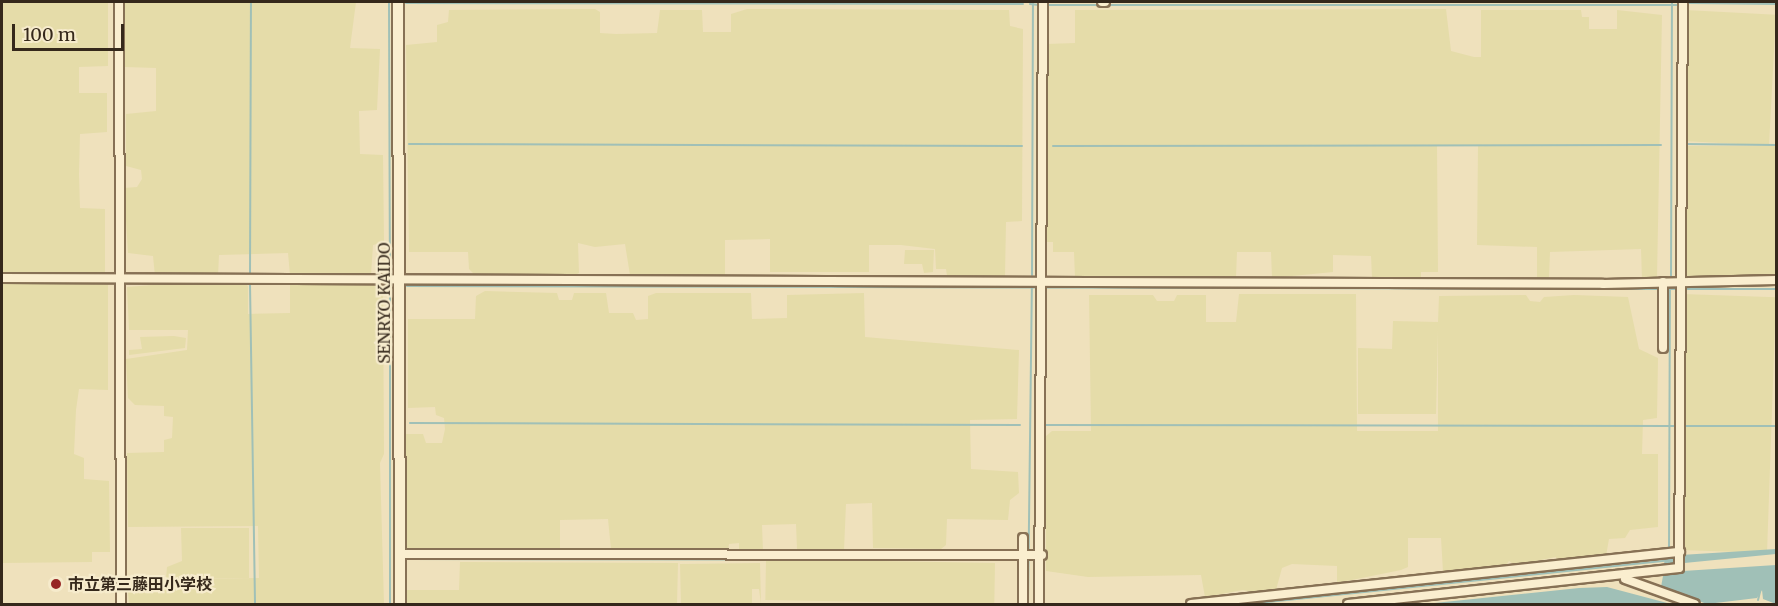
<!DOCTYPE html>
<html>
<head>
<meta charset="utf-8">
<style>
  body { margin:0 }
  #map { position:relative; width:1778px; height:606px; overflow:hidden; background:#efe1bc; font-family:Merriweather,"Noto Sans JP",serif }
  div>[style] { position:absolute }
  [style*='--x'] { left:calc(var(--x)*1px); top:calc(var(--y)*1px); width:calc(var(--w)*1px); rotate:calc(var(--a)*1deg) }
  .farmland>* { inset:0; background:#e5dca9; transform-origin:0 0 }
  .water>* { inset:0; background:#a0c0b7 }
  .stream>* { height:2px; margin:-1px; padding:0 1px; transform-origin:1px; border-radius:1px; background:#a0c0b7 }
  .roads { filter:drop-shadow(2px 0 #877155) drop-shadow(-2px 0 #877155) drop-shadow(0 2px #877155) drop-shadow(0 -2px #877155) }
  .minor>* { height:8px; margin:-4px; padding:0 4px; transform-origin:4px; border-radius:4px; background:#faeecf }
  .tertiary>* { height:10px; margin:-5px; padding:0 5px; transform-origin:5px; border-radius:5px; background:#faeecf }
  .dots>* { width:16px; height:16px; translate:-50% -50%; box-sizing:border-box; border:3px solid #f6ebcc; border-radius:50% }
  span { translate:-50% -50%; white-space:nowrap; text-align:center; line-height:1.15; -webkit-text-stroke:4.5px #f6ebcc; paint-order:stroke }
  .street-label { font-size:16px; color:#35281b }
  .poi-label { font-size:16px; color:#35281b; font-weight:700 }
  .left { translate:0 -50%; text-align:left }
  .frame { position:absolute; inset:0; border:3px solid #35281b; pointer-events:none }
  .scale { position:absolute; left:12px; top:24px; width:112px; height:27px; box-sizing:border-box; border:3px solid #35281b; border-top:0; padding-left:8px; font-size:18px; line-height:21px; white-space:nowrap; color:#35281b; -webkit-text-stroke:4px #f6ebcc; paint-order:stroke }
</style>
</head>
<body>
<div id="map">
  <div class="farmland">
    <i style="clip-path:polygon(2px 2px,108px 2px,108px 66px,79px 67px,79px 93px,107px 93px,107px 132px,80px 134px,79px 174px,80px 208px,105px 209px,105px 276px,2px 275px)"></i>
    <i style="clip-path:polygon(125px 2px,356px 2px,350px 48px,380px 49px,377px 110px,359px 111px,360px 154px,383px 155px,384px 242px,373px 245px,371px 275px,290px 275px,288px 253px,219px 255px,218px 276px,155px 276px,153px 256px,128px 253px,124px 188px,137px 187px,142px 179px,141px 170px,126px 166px,126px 114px,156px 111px,156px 68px,125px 67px)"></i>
    <i style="clip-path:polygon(595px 9px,600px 12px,600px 33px,616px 34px,657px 33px,660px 10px,702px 10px,703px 32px,731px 32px,731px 14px,747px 9px,1009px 10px,1010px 26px,1023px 29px,1022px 221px,1006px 222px,1005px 276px,947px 276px,946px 269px,936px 269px,935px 249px,901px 245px,869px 245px,869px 272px,770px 272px,770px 239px,725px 240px,725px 275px,673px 276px,630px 275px,625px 244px,595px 247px,578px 243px,579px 273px,573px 276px,476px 276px,469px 269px,468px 252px,409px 252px,406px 45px,437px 42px,437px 25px,448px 22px,449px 10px)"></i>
    <i style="clip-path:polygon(1446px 9px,1451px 51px,1474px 57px,1481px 57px,1481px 10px,1581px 10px,1582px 17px,1589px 17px,1589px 29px,1617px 29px,1617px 10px,1662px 15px,1657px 278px,1642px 279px,1641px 249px,1550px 252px,1549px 278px,1537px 278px,1537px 247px,1477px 245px,1478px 146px,1437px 146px,1438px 272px,1421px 272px,1421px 277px,1372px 277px,1371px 256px,1333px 255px,1333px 272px,1272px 278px,1271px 252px,1237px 252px,1236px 277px,1075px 278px,1074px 252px,1053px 252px,1053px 242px,1045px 242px,1047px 44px,1075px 43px,1075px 10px)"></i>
    <i style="left:1685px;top:10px;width:91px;height:131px;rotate:3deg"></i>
    <i style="left:1685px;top:146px;width:91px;height:130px"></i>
    <i style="clip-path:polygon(905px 250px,934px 250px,933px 272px,924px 273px,922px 264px,904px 264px)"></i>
    <i style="clip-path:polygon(2px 281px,108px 284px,108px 390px,79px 389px,76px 410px,74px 454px,84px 458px,84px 479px,109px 481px,110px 552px,92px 552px,92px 562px,2px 563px)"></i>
    <i style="clip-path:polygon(190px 282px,244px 282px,248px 286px,248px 314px,290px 313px,290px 282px,383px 285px,384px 454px,380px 463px,384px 604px,129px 604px,127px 580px,259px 578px,258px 526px,128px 527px,127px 453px,164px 452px,164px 440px,172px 438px,173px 417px,164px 416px,164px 406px,135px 405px,128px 398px,126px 359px,187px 350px,188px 330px,129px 330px,127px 287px)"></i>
    <i style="clip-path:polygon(485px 291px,557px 293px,559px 300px,572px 300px,574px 293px,606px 293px,609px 313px,633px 313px,636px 320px,648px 319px,648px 296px,656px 293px,751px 293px,752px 319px,787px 318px,787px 295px,864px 293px,865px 337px,1019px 350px,1017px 419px,970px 420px,971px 469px,1018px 472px,1019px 493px,1010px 500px,1008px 520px,947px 519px,946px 545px,941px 549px,873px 548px,872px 503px,846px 504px,844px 550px,797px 549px,796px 524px,762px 525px,763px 551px,739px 551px,739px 543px,729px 544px,728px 551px,611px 549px,608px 519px,560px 520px,560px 551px,406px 550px,404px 434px,423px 434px,426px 443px,442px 443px,445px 429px,444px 418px,436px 415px,435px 407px,408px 408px,408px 319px,475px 319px,476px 296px)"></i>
    <i style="clip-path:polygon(1239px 294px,1356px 294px,1357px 431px,1438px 431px,1438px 330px,1436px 414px,1358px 414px,1358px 348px,1392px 349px,1393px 321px,1438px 322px,1439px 296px,1526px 295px,1530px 301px,1540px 302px,1544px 297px,1574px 295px,1628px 297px,1639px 349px,1658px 358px,1657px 418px,1643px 420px,1642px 454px,1658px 454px,1658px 527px,1630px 530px,1625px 538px,1609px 539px,1606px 556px,1557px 562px,1556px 557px,1515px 565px,1509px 561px,1506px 565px,1443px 572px,1441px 538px,1408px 538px,1408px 567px,1401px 570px,1337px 583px,1337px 566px,1292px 564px,1282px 568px,1276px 590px,1261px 594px,1243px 590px,1205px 597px,1201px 575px,1088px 577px,1046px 571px,1046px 436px,1052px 431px,1091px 431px,1089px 295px,1153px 295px,1157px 301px,1174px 301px,1177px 295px,1206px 295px,1206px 322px,1236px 322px)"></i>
    <i style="left:1682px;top:294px;width:94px;height:256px;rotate:2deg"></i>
    <i style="clip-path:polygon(174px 336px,186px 338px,185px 348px,129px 355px,129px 350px,142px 349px,140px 337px)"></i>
    <i style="clip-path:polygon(181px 528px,249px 528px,249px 578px,166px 579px,167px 567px,182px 561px)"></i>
    <i style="clip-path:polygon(460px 562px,678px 563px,677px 604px,406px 604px,406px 590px,459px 590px)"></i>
    <i style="clip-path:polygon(760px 563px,761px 604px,759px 589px,752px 589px,752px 604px,681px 604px,680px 564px)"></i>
    <i style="left:995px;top:563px;width:41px;height:229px;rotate:91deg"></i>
  </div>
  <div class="water">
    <i style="clip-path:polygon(1776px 549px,1776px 554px,1664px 565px,1665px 556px)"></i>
    <i style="clip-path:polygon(1776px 565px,1776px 604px,1763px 599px,1762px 590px,1757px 598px,1707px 604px,1661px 587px,1663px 576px,1683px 571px)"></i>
    <i style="clip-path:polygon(1607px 587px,1671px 604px,1425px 604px,1579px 588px)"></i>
  </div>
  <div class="stream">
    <i style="--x:389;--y:2;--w:276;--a:89.8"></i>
    <i style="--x:406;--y:3;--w:617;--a:0.09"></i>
    <i style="--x:1689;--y:3;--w:87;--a:0.7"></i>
    <i style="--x:1030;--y:4;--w:9;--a:6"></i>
    <i style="--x:1045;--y:5;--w:54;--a:0"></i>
    <i style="--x:1105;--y:5;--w:572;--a:0"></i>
    <i style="--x:409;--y:144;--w:613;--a:0.19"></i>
    <i style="--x:1684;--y:144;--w:92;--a:0.6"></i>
    <i style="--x:1053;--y:146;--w:608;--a:-0.09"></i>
    <i style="--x:1032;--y:275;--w:273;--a:-89.8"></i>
    <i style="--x:250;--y:276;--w:274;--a:-89.8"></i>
    <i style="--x:1671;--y:279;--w:277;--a:-89.8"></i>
    <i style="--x:390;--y:283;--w:321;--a:90"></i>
    <i style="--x:250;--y:284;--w:320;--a:89.1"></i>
    <i style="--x:407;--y:286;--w:1254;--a:0.14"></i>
    <i style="--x:1666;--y:289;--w:13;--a:0"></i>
    <i style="--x:1684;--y:289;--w:92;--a:0"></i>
    <i style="--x:410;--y:423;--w:610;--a:0.19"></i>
    <i style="--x:1045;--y:425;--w:629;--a:0.09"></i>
    <i style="--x:1685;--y:426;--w:91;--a:0"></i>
    <i style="--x:1669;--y:552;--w:264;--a:-89.8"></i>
    <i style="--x:409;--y:559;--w:612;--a:0.09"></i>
    <i style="--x:1758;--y:600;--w:12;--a:-76"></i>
    <i style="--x:1028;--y:604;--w:317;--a:-89.3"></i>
    <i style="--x:1247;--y:604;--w:420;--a:-5.9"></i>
  </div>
  <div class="roads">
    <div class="minor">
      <i style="--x:119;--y:2;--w:602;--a:89.81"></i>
      <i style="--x:1102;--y:2;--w:3;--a:0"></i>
      <i style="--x:2;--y:278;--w:1601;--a:0.21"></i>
      <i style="--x:1603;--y:284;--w:173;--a:-1.3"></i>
      <i style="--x:1663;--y:348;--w:66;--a:-90"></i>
      <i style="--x:1023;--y:538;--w:66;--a:90"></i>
      <i style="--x:400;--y:554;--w:642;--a:0.09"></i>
      <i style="--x:1625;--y:579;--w:74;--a:19.7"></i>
      <i style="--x:1039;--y:604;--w:602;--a:-89.62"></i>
      <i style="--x:1191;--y:604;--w:492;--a:-6.1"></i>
      <i style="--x:1348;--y:604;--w:333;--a:-6.2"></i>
      <i style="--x:1679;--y:568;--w:566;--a:-89.6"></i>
    </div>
    <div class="tertiary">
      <i style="--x:398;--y:2;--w:602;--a:89.81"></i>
    </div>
  </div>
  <div class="dots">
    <i style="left:56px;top:584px;background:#972624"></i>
  </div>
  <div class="street-label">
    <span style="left:384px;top:303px;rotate:-90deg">SENRYO KAIDO</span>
  </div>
  <div class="poi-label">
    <span class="left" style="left:68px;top:584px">市立第三藤田小学校</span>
  </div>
  <div class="frame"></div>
  <div class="scale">100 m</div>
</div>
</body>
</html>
